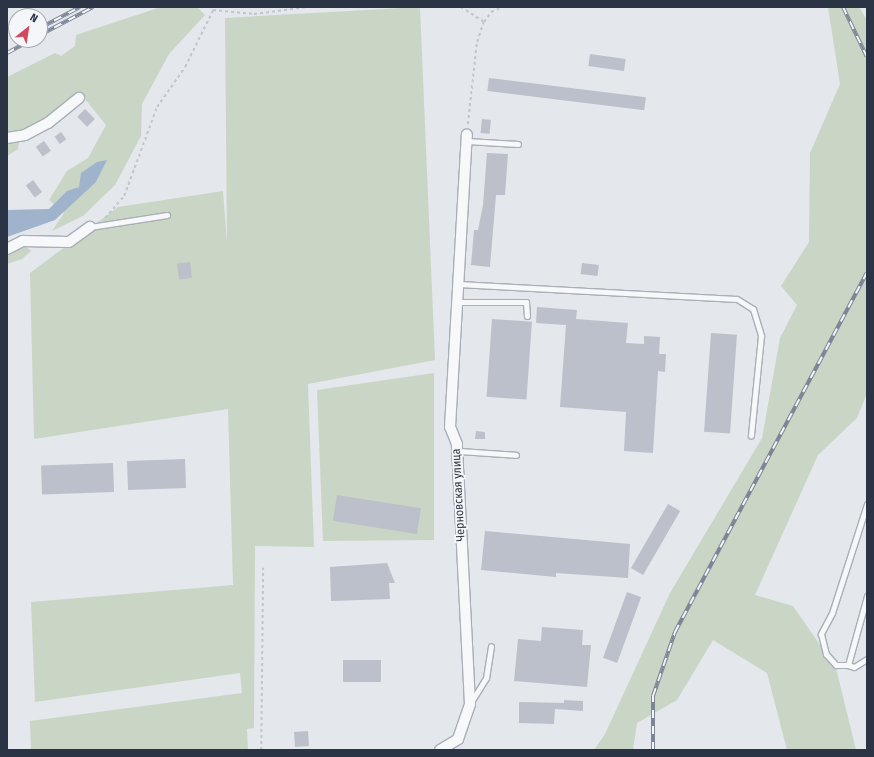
<!DOCTYPE html>
<html>
<head>
<meta charset="utf-8">
<style>
  body { margin:0 }
  #map { position:relative; width:874px; height:757px; overflow:hidden; background:#e4e7ec; font-family:"Fira Sans Condensed",sans-serif }
  div>[style] { position:absolute }
  [style*='--x'] { left:calc(var(--x)*1px); top:calc(var(--y)*1px); width:calc(var(--w)*1px); rotate:calc(var(--a)*1deg) }
  .green>* { inset:0; background:#c9d6c5 }
  .water>* { inset:0; background:#9fb4cc }
  .building>* { inset:0; background:#bbc0ca; transform-origin:0 0 }
  .path>* { height:1.5px; margin-top:-0.75px; transform-origin:0; background:repeating-linear-gradient(90deg,#c2c5cb 0 3px,transparent 0 6px) }
  .roads { filter:drop-shadow(1px 0 #a9aeb7) drop-shadow(-1px 0 #a9aeb7) drop-shadow(0 1px #a9aeb7) drop-shadow(0 -1px #a9aeb7) }
  .lane>* { height:5px; margin:-2.5px; padding:0 2.5px; transform-origin:2.5px; border-radius:2.5px; background:#f7f8fa }
  .street>* { height:10px; margin:-5px; padding:0 5px; transform-origin:5px; border-radius:5px; background:#f7f8fa }
  .rail>* { height:4px; margin-top:-2px; transform-origin:0; background:repeating-linear-gradient(90deg,#f4f6f9 0 8px,#7d8696 0 16px); box-sizing:border-box; border-block:1px solid #7d8696 }
  span { translate:-50% -50%; white-space:nowrap; text-align:center; line-height:1.15; -webkit-text-stroke:3.5px #f4f6f9; paint-order:stroke }
  .street-label { font-size:12px; color:#2b3445 }
  .frame { position:absolute; inset:0; border:8px solid #2b3445; pointer-events:none }
  .north { position:absolute; left:8px; top:8px; width:40px; height:40px; box-sizing:border-box; background:#f4f6f9; border:1px solid #a4a8b1; border-radius:50%; rotate:30deg; font-size:11px; font-weight:700; line-height:16px; text-align:center; color:#2b3445 }
  .north::after { content:''; display:block; margin:auto; width:14px; height:18px; background:#d1495b; clip-path:polygon(50% 0,100% 100%,50% 72%,0 100%) }
</style>
</head>
<body>
<div id="map">
  <div class="green">
    <i style="clip-path:polygon(161px 7px,197px 7px,205px 15px,169px 54px,142px 104px,141px 136px,115px 185px,83px 216px,52px 231px,64px 213px,49px 200px,67px 171px,88px 158px,106px 125px,80px 93px,50px 117px,20px 133px,18px 149px,7px 156px,7px 77px,55px 53px,61px 56px,75px 46px,76px 35px)"></i>
    <i style="clip-path:polygon(420px 7px,435px 360px,308px 384px,314px 547px,255px 546px,254px 728px,247px 729px,248px 750px,31px 750px,30px 721px,242px 693px,240px 673px,35px 702px,31px 602px,233px 585px,228px 409px,34px 439px,30px 273px,118px 207px,223px 191px,227px 244px,225px 18px)"></i>
    <i style="clip-path:polygon(828px 7px,859px 7px,867px 20px,867px 393px,857px 418px,818px 455px,755px 595px,793px 606px,836px 668px,856px 750px,787px 750px,767px 673px,713px 640px,677px 700px,637px 723px,633px 750px,594px 750px,605px 734px,670px 593px,762px 438px,780px 338px,797px 305px,781px 286px,809px 242px,810px 153px,840px 84px)"></i>
    <i style="clip-path:polygon(25px 245px,31px 251px,22px 259px,7px 264px,7px 252px)"></i>
    <i style="clip-path:polygon(434px 373px,434px 540px,323px 541px,317px 390px)"></i>
  </div>
  <div class="water">
    <i style="clip-path:polygon(107px 160px,96px 182px,55px 220px,7px 237px,7px 210px,49px 209px,67px 191px,79px 187px,81px 173px,97px 162px)"></i>
  </div>
  <div class="building">
    <i style="left:590px;top:54px;width:36px;height:12px;rotate:8deg"></i>
    <i style="left:489px;top:78px;width:158px;height:13px;rotate:7deg"></i>
    <i style="left:85px;top:109px;width:14px;height:11px;rotate:45deg"></i>
    <i style="left:482px;top:119px;width:9px;height:14px;rotate:6deg"></i>
    <i style="left:61px;top:132px;width:9px;height:8px;rotate:54deg"></i>
    <i style="left:44px;top:141px;width:12px;height:10px;rotate:55deg"></i>
    <i style="clip-path:polygon(487px 153px,508px 154px,505px 195px,496px 195px,490px 267px,471px 265px,474px 230px,478px 230px,483px 205px)"></i>
    <i style="left:33px;top:180px;width:15px;height:9px;rotate:53deg"></i>
    <i style="left:190px;top:262px;width:16px;height:13px;rotate:83deg"></i>
    <i style="left:582px;top:263px;width:17px;height:11px;rotate:7deg"></i>
    <i style="clip-path:polygon(537px 307px,577px 310px,576px 319px,628px 323px,626px 343px,644px 344px,644px 336px,660px 337px,659px 354px,666px 354px,665px 372px,658px 371px,653px 453px,624px 451px,626px 412px,560px 407px,566px 325px,536px 323px)"></i>
    <i style="left:492px;top:319px;width:40px;height:78px;rotate:4deg"></i>
    <i style="left:711px;top:333px;width:26px;height:99px;rotate:4deg"></i>
    <i style="clip-path:polygon(476px 431px,485px 432px,485px 439px,475px 439px)"></i>
    <i style="left:185px;top:459px;width:29px;height:58px;rotate:88deg"></i>
    <i style="left:113px;top:463px;width:29px;height:72px;rotate:88deg"></i>
    <i style="left:337px;top:495px;width:85px;height:26px;rotate:9deg"></i>
    <i style="left:668px;top:504px;width:14px;height:74px;rotate:30deg"></i>
    <i style="clip-path:polygon(485px 531px,630px 544px,628px 578px,556px 573px,556px 577px,481px 570px)"></i>
    <i style="clip-path:polygon(387px 563px,395px 583px,389px 583px,390px 599px,331px 601px,330px 567px)"></i>
    <i style="left:627px;top:592px;width:15px;height:70px;rotate:20deg"></i>
    <i style="clip-path:polygon(542px 627px,583px 630px,582px 645px,591px 645px,587px 687px,514px 681px,518px 639px,541px 641px)"></i>
    <i style="left:381px;top:660px;width:22px;height:38px;rotate:90deg"></i>
    <i style="clip-path:polygon(564px 700px,583px 701px,583px 711px,555px 709px,554px 724px,519px 723px,519px 702px,564px 703px)"></i>
    <i style="left:308px;top:731px;width:15px;height:14px;rotate:86deg"></i>
  </div>
  <div class="path">
    <i style="--x:461;--y:7;--w:27;--a:33"></i>
    <i style="--x:484;--y:22;--w:23;--a:108"></i>
    <i style="--x:477;--y:44;--w:81;--a:96.3"></i>
    <i style="--x:484;--y:22;--w:12;--a:-55"></i>
    <i style="--x:491;--y:12;--w:13;--a:-23"></i>
    <i style="--x:105;--y:218;--w:29;--a:-49"></i>
    <i style="--x:124;--y:196;--w:95;--a:-69.7"></i>
    <i style="--x:157;--y:107;--w:49;--a:-55"></i>
    <i style="--x:185;--y:67;--w:64;--a:-63.8"></i>
    <i style="--x:213;--y:10;--w:41;--a:5.6"></i>
    <i style="--x:254;--y:14;--w:54;--a:-7.4"></i>
    <i style="--x:261;--y:750;--w:182;--a:-89.4"></i>
  </div>
  <div class="roads">
    <div class="lane">
      <i style="--x:467;--y:141;--w:51;--a:3.4"></i>
      <i style="--x:90;--y:227;--w:78;--a:-8.9"></i>
      <i style="--x:458;--y:284;--w:279;--a:3.1"></i>
      <i style="--x:737;--y:299;--w:19;--a:32"></i>
      <i style="--x:753;--y:309;--w:28;--a:73"></i>
      <i style="--x:761;--y:336;--w:100;--a:95.8"></i>
      <i style="--x:457;--y:302;--w:69;--a:0"></i>
      <i style="--x:526;--y:302;--w:14;--a:86"></i>
      <i style="--x:458;--y:451;--w:58;--a:3.9"></i>
      <i style="--x:867;--y:504;--w:114;--a:107.8"></i>
      <i style="--x:832;--y:613;--w:24;--a:118"></i>
      <i style="--x:821;--y:634;--w:21;--a:76"></i>
      <i style="--x:826;--y:654;--w:15;--a:48"></i>
      <i style="--x:836;--y:665;--w:12;--a:0"></i>
      <i style="--x:848;--y:665;--w:72;--a:-74.6"></i>
      <i style="--x:848;--y:665;--w:6;--a:18"></i>
      <i style="--x:854;--y:667;--w:15;--a:-32"></i>
      <i style="--x:471;--y:702;--w:28;--a:-58"></i>
      <i style="--x:486;--y:678;--w:32;--a:-81"></i>
    </div>
    <div class="street">
      <i style="--x:7;--y:138;--w:18;--a:-9"></i>
      <i style="--x:25;--y:135;--w:26;--a:-28"></i>
      <i style="--x:48;--y:123;--w:40;--a:-39"></i>
      <i style="--x:7;--y:249;--w:18;--a:-27"></i>
      <i style="--x:23;--y:241;--w:46;--a:1.2"></i>
      <i style="--x:69;--y:242;--w:26;--a:-36"></i>
      <i style="--x:440;--y:750;--w:21;--a:-31"></i>
      <i style="--x:458;--y:739;--w:37;--a:-71"></i>
      <i style="--x:470;--y:704;--w:260;--a:-92.9"></i>
      <i style="--x:457;--y:444;--w:18;--a:-112"></i>
      <i style="--x:450;--y:427;--w:293;--a:-86.7"></i>
    </div>
  </div>
  <div class="rail">
    <i style="--x:843;--y:7;--w:55;--a:64.4"></i>
    <i style="--x:40;--y:28;--w:45;--a:-27.7"></i>
    <i style="--x:40;--y:35;--w:60;--a:-27.8"></i>
    <i style="--x:7;--y:53;--w:27;--a:-28"></i>
    <i style="--x:653;--y:750;--w:54;--a:-90"></i>
    <i style="--x:653;--y:696;--w:68;--a:-71"></i>
    <i style="--x:675;--y:632;--w:407;--a:-61.9"></i>
  </div>
  <div class="street-label">
    <span style="left:459px;top:495px;rotate:-93deg">Черновская улица</span>
  </div>
  <div class="frame"></div>
  <div class="north">N</div>
</div>
</body>
</html>
